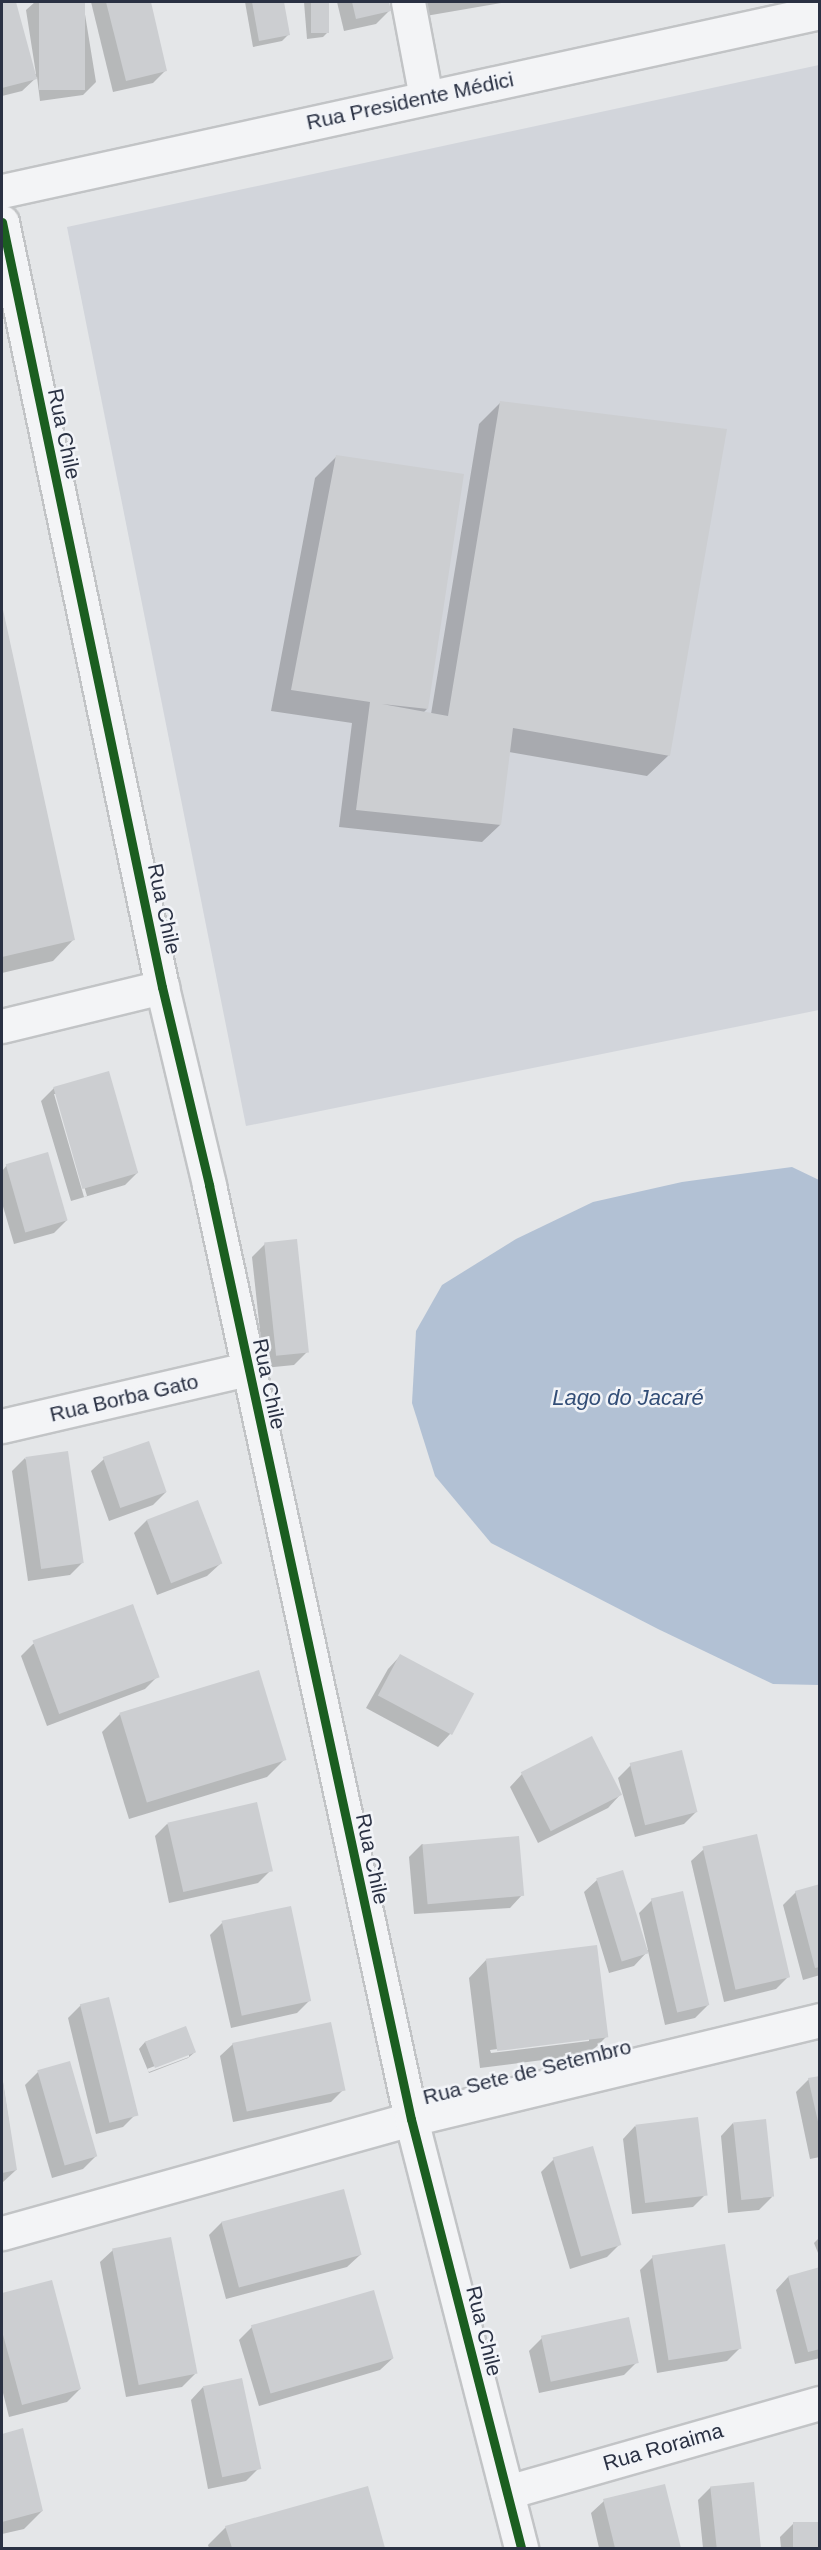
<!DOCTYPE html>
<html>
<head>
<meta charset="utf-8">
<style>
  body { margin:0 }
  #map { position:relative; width:821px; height:2550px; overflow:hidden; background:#e4e6e8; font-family:Arial,sans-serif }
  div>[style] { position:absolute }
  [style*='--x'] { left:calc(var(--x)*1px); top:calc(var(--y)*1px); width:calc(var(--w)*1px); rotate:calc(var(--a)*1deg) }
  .built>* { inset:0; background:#d2d5db }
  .water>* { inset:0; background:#b2c1d4 }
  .shadow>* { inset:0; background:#0003 }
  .building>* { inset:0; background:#ccced1; transform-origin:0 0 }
  .roads { filter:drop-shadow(2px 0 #c2c4c6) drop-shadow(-2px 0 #c2c4c6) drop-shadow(0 2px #c2c4c6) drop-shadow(0 -2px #c2c4c6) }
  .minor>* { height:33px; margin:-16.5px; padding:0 16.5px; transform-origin:16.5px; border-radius:16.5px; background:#f3f4f6 }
  .cycleway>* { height:9px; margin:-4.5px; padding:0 4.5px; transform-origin:4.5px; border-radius:4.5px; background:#1b5e20 }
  span { translate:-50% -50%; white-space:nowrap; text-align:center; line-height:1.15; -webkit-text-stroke:5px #f2f4f8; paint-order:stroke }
  .street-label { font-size:21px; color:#2a3143 }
  .water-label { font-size:22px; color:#334e77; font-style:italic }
  .frame { position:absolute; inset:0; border:3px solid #2a3143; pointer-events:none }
</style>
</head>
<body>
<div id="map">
  <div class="built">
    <i style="clip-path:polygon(819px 65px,819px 1010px,246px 1126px,67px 227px)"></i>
  </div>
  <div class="water">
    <i style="clip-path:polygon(792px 1167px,819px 1180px,819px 1685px,773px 1684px,658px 1629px,491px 1543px,435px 1476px,412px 1403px,416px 1331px,442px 1285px,516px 1239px,593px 1202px,682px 1182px)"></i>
  </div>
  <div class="shadow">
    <i style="clip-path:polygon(2px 2px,15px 2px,34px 74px,36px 74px,26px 10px,35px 2px,83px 2px,96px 82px,83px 95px,40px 101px,37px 77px,22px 91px,2px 96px)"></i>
    <i style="clip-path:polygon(91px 2px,149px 2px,166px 70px,153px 83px,113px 92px)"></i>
    <i style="clip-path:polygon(245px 2px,282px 2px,288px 35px,282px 41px,253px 47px)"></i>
    <i style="clip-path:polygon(304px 2px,327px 2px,329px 31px,323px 37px,307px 39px)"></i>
    <i style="clip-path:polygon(337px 2px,387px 2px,389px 11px,376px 24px,344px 31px)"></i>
    <i style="clip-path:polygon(411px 2px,507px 2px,414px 18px)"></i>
    <i style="clip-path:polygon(501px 402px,669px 755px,647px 776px,509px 752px,500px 825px,482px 842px,339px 827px,352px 723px,271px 711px,315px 478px,337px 456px,427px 709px,423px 713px,431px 714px,479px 424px)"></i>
    <i style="clip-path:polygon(2px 608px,74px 939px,53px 961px,2px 973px)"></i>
    <i style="clip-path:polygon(evenodd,54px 1088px,138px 1172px,125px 1185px,71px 1201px,41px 1101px,54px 1088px,54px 1094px,57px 1094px,87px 1196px,84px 1197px,54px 1094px)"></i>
    <i style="clip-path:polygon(7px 1165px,67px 1220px,54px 1233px,14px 1244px,2px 1203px,2px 1171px)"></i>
    <i style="clip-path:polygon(265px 1244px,307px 1352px,294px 1365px,264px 1368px,252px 1257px)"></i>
    <i style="clip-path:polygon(25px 1458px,82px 1563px,70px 1575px,28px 1581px,12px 1471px)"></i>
    <i style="clip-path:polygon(104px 1459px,166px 1492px,153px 1505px,109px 1521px,91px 1471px)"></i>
    <i style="clip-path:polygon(147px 1520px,220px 1564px,207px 1576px,157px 1595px,134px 1533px)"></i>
    <i style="clip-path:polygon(132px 1606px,158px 1676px,145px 1689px,47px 1726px,21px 1656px,33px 1644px)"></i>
    <i style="clip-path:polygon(400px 1656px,472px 1695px,450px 1734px,438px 1747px,366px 1708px,388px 1669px)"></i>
    <i style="clip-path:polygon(120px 1714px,285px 1759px,267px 1777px,129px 1819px,102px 1732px)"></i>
    <i style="clip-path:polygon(631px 1765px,697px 1811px,684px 1824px,635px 1837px,618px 1778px)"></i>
    <i style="clip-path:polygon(522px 1774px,620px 1795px,608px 1808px,538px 1843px,510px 1787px)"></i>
    <i style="clip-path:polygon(167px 1824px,271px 1870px,258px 1883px,169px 1903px,155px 1836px)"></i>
    <i style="clip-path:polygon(422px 1844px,522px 1895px,510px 1908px,414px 1914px,409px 1857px)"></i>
    <i style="clip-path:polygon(704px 1849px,789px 1976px,776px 1989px,724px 2002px,691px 1861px)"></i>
    <i style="clip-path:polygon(597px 1880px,646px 1951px,648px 1950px,639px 1913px,652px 1900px,708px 2005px,695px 2018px,665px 2025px,648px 1951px,634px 1966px,609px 1973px,584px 1892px)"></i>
    <i style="clip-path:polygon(820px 1886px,820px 1975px,803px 1980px,783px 1905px,796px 1892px)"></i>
    <i style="clip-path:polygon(223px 1922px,310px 2000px,297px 2013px,231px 2028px,210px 1935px)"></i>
    <i style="clip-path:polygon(evenodd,486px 1960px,607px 2036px,589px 2054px,480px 2068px,469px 1978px,486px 1960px,589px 2038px,589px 2041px,491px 2053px,490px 2050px,589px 2038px)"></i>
    <i style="clip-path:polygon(81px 2005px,136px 2114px,123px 2127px,96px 2134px,68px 2018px)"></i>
    <i style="clip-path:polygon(evenodd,185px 2028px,195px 2052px,188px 2058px,149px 2073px,139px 2049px,145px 2042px,185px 2028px,189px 2053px,189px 2057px,149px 2072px,147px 2069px,189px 2053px)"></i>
    <i style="clip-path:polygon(233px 2044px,344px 2089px,331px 2102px,233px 2122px,220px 2056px)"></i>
    <i style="clip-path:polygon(38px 2072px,96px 2156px,83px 2169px,52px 2178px,25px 2085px)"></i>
    <i style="clip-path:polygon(2px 2076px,16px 2170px,2px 2183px)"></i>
    <i style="clip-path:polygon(820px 2077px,820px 2157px,810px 2159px,796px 2092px,809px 2079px)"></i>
    <i style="clip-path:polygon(733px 2123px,772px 2197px,759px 2210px,728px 2213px,721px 2136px)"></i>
    <i style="clip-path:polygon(635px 2126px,706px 2194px,693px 2207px,632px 2214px,623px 2139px)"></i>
    <i style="clip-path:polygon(554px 2159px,620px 2244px,607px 2257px,570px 2269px,541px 2172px)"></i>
    <i style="clip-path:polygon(222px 2222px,360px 2255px,347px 2267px,226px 2299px,209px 2235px)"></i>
    <i style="clip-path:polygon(820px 2237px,820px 2258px,814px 2243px)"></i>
    <i style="clip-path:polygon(113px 2250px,195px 2374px,182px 2387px,126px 2397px,100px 2262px)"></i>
    <i style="clip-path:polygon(653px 2257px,740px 2348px,727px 2361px,657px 2373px,640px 2270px)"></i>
    <i style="clip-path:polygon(820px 2269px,820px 2358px,795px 2364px,776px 2290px,788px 2277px)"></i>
    <i style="clip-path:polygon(51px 2282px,80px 2389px,67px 2402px,9px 2417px,2px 2389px,2px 2295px)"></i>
    <i style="clip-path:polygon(252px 2327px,393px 2358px,380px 2370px,259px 2406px,239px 2340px)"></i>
    <i style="clip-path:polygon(542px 2338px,637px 2362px,624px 2375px,539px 2393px,529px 2351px)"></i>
    <i style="clip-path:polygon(203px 2387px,259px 2468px,246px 2481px,208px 2489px,191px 2400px)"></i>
    <i style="clip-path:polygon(22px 2430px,42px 2511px,24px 2529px,2px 2534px,2px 2435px)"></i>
    <i style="clip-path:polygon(753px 2484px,759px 2548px,703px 2548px,698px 2500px,711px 2487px)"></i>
    <i style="clip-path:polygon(664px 2486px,679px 2548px,599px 2548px,591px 2513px,604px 2501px)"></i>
    <i style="clip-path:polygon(367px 2488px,384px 2548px,209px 2548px,208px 2545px,226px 2527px)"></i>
    <i style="clip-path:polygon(820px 2523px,820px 2548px,781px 2548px,780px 2537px,793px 2524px)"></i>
  </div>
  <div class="building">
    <i style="clip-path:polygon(2px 2px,16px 2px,37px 79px,2px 88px)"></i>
    <i style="left:39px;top:2px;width:46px;height:88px"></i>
    <i style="clip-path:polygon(106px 2px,151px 2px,167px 71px,126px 81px)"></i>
    <i style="clip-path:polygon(252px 2px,284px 2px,290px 35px,259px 41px)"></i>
    <i style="left:311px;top:2px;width:18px;height:31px"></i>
    <i style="clip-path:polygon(352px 2px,389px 2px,391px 11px,356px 19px)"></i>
    <i style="clip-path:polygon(500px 401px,727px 429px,670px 756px,513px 728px,501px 825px,356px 810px,370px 702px,291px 690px,336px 455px,464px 474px,428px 709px,382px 704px,448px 716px)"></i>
    <i style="clip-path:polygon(2px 605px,75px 940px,2px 957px)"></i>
    <i style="left:109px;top:1071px;width:106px;height:58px;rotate:74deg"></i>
    <i style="left:48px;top:1152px;width:71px;height:44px;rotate:74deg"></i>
    <i style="left:297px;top:1239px;width:114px;height:33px;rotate:84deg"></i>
    <i style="left:149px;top:1441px;width:54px;height:49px;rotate:71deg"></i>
    <i style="left:68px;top:1451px;width:113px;height:43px;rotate:82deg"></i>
    <i style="left:198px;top:1500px;width:68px;height:55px;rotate:69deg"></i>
    <i style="left:133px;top:1604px;width:78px;height:107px;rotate:70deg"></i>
    <i style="left:400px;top:1654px;width:84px;height:47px;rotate:28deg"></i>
    <i style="left:259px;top:1670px;width:94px;height:146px;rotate:73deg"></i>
    <i style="left:592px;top:1736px;width:66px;height:80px;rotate:63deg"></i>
    <i style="left:682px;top:1750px;width:64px;height:54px;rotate:76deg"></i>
    <i style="left:257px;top:1802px;width:71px;height:92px;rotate:77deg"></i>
    <i style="left:757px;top:1834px;width:147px;height:56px;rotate:77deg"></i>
    <i style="left:519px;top:1836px;width:60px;height:97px;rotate:85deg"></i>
    <i style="left:623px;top:1870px;width:87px;height:28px;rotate:73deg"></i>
    <i style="clip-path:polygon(820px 1884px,820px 1967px,815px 1968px,795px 1891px)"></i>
    <i style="left:683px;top:1891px;width:117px;height:33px;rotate:77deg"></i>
    <i style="left:291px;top:1906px;width:97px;height:71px;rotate:78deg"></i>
    <i style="left:597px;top:1945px;width:93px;height:112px;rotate:83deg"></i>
    <i style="left:109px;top:1997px;width:122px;height:30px;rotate:76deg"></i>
    <i style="left:331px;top:2022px;width:70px;height:101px;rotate:78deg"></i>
    <i style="left:186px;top:2026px;width:28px;height:44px;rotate:69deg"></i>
    <i style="left:70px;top:2061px;width:99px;height:34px;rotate:74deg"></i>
    <i style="clip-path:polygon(2px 2075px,17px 2170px,2px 2173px)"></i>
    <i style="clip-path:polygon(820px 2076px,820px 2126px,819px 2126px,808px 2078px)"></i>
    <i style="left:698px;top:2117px;width:79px;height:63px;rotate:83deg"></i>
    <i style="left:766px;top:2119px;width:78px;height:33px;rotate:84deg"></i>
    <i style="left:593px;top:2146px;width:103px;height:42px;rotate:74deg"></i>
    <i style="left:344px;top:2189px;width:68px;height:127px;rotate:75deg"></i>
    <i style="left:171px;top:2237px;width:139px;height:60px;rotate:79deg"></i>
    <i style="left:725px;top:2244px;width:106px;height:74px;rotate:81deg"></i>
    <i style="clip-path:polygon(820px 2267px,820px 2349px,808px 2352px,788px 2276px)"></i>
    <i style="clip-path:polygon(52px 2280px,81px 2389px,22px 2405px,2px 2331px,2px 2293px)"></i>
    <i style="left:374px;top:2290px;width:71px;height:128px;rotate:74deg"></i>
    <i style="left:629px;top:2317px;width:47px;height:90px;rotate:78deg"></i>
    <i style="left:242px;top:2378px;width:93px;height:40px;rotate:78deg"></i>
    <i style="clip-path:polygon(23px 2428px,43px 2511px,2px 2522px,2px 2434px)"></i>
    <i style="left:754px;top:2482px;width:66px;height:44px;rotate:84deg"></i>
    <i style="clip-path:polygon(665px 2484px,681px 2548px,615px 2548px,603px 2499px)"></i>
    <i style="clip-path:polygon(368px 2486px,385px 2548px,232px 2548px,225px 2526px)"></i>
    <i style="left:793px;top:2522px;width:27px;height:26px"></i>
  </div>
  <div class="roads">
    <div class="minor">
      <i style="--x:408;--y:2;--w:97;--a:79.3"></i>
      <i style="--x:2;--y:191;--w:837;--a:-12.34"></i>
      <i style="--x:2;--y:222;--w:782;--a:78.19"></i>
      <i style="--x:162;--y:987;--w:204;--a:76.6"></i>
      <i style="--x:209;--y:1185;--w:956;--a:77.8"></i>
      <i style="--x:411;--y:2119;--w:443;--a:75.6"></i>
      <i style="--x:2;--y:1026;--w:165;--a:-13.7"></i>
      <i style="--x:2;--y:1426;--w:252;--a:-13.1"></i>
      <i style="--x:2;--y:2233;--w:425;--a:-15.6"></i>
      <i style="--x:411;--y:2119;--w:421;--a:-13.6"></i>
      <i style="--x:507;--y:2492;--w:325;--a:-15.9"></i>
    </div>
  </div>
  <div class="cycleway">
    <i style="--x:2;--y:222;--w:782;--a:78.19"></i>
    <i style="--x:162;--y:987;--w:204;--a:76.6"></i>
    <i style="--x:209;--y:1185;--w:956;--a:77.8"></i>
    <i style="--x:411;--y:2119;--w:443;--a:75.6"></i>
  </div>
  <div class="street-label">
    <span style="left:410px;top:101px;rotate:-12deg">Rua Presidente Médici</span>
    <span style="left:64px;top:434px;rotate:78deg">Rua Chile</span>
    <span style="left:164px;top:909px;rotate:78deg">Rua Chile</span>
    <span style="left:269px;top:1384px;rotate:78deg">Rua Chile</span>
    <span style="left:124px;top:1398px;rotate:-13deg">Rua Borba Gato</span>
    <span style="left:372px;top:1859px;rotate:78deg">Rua Chile</span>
    <span style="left:527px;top:2072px;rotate:-14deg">Rua Sete de Setembro</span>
    <span style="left:484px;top:2331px;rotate:76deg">Rua Chile</span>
    <span style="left:663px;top:2447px;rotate:-16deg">Rua Roraima</span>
  </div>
  <div class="water-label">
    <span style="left:628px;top:1398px">Lago do Jacaré</span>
  </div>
  <div class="frame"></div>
</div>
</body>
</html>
